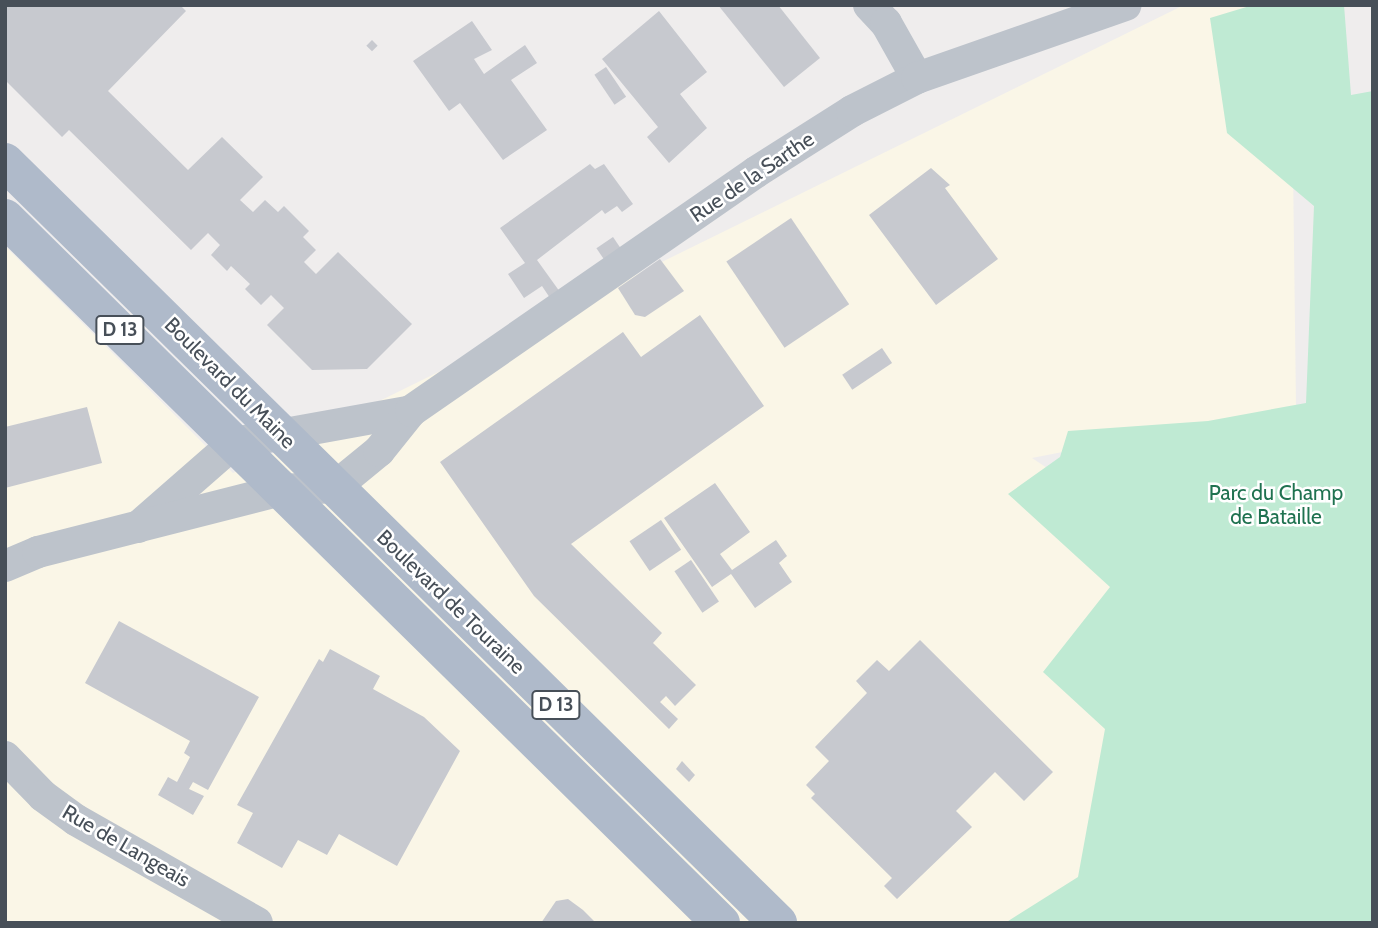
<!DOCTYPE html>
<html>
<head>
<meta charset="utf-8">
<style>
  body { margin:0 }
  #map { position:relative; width:1378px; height:928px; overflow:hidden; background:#efeded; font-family:Cabin,sans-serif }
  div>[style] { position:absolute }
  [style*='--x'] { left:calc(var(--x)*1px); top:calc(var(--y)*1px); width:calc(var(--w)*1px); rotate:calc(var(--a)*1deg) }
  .commercial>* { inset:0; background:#faf6e7 }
  .green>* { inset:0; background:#bfead3 }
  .building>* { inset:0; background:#c7c9cf; transform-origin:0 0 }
  .minor>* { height:32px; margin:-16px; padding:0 16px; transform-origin:16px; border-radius:16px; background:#bdc3cb }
  .major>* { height:38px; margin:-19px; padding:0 19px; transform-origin:19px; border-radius:19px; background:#afbaca }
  span { translate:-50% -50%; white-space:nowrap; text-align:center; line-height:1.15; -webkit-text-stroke:5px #fff; paint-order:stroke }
  .shield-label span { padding:2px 5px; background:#fff; border:2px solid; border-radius:5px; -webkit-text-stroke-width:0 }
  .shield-label { font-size:19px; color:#474f58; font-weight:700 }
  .street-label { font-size:21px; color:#474f58 }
  .park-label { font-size:21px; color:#1f7250 }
  .frame { position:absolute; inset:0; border:7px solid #474f58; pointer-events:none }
</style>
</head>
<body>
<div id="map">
  <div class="commercial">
    <i style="clip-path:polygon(1184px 5px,1291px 5px,1296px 406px,1032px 458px,1373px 684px,1373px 923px,5px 923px,5px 246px,233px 473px)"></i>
  </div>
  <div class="green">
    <i style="clip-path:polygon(1253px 5px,1344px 5px,1351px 95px,1373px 91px,1373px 923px,1005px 923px,1078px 877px,1105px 729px,1043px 672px,1110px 587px,1008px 494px,1060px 457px,1068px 431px,1208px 421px,1306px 403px,1314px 206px,1227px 133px,1210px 18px)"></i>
  </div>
  <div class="building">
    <i style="clip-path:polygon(5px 5px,180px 5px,186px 11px,108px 91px,188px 170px,222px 137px,263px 177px,240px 200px,253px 212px,265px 200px,278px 212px,284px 206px,309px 231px,303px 237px,316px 250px,304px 262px,316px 274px,338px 252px,412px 324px,367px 369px,312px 370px,267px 325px,284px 308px,271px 295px,261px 305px,245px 289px,250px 284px,231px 266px,227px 271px,211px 255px,220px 245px,208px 233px,191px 250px,69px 130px,62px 137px,5px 80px)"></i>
    <i style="clip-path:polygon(718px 5px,778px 5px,820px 58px,784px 87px)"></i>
    <i style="clip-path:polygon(659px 11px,707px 72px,680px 94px,707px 128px,669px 163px,647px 137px,658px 127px,602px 59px)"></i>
    <i style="clip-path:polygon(472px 21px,492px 50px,474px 59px,484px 74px,525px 45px,537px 63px,511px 80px,547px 130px,503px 160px,460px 103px,449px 111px,413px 61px)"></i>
    <i style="left:372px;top:40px;width:8px;height:8px;rotate:45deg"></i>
    <i style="left:606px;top:67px;width:36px;height:14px;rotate:56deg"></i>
    <i style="clip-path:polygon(590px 164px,595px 169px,604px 164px,633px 204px,622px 212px,617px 206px,605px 214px,602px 210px,537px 260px,560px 292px,550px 298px,542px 286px,524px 298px,508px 274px,525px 263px,500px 228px)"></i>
    <i style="clip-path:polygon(931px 168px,950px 185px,945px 188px,998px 259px,936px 305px,869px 215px)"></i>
    <i style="left:791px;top:218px;width:104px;height:78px;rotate:56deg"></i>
    <i style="left:613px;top:237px;width:14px;height:20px;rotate:56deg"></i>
    <i style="clip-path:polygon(660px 259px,684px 291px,645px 317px,635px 315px,618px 288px)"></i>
    <i style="clip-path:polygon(700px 315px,764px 406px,571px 544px,662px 633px,653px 643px,696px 685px,675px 706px,666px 696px,660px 702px,678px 719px,669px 729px,534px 596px,440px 462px,623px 332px,641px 357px)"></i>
    <i style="left:882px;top:348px;width:18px;height:48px;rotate:56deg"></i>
    <i style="clip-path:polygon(87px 407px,102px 463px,5px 488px,5px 427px)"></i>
    <i style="clip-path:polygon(715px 483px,750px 532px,720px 554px,732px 570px,776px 540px,787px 556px,779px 563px,792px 582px,755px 608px,731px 574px,712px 587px,664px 518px)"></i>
    <i style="left:661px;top:520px;width:36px;height:38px;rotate:56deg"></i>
    <i style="left:691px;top:560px;width:50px;height:20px;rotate:56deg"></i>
    <i style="clip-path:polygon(119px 621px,259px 697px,208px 790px,193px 782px,189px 789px,204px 796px,193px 815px,158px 795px,168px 777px,177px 782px,190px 757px,184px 753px,190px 741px,85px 683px)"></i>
    <i style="clip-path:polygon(920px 640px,1053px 772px,1024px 801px,995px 772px,956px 811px,972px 827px,897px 899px,884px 886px,892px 878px,811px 798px,815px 794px,806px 785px,829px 761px,815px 747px,867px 693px,856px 681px,877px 660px,889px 671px)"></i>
    <i style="clip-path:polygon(330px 649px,380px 676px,373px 689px,424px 717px,460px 751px,397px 866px,339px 834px,327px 855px,298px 840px,282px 868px,237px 843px,253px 813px,237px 805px,319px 659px,323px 662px)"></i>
    <i style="clip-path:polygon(682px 761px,695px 775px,689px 782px,676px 769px)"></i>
    <i style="clip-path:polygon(568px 899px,583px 910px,596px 923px,541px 923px,556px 901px)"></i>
  </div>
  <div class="minor">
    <i style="--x:869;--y:5;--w:25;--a:47"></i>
    <i style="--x:886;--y:23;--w:63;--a:60.6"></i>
    <i style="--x:138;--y:527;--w:128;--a:-41.2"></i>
    <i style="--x:234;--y:443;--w:180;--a:-10.2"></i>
    <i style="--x:5;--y:566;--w:36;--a:-23"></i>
    <i style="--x:38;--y:552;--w:252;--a:-14.3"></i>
    <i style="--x:282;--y:490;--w:53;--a:-3.2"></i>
    <i style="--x:335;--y:487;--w:57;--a:-39.3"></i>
    <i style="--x:379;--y:451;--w:51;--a:-51.3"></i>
    <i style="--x:411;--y:411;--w:420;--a:-34.7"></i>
    <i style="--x:756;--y:172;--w:114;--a:-32.4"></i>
    <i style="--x:852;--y:111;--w:73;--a:-26.9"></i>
    <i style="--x:917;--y:78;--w:221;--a:-19.3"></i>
    <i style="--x:5;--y:757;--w:54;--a:45.7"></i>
    <i style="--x:43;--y:796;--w:41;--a:36"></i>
    <i style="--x:76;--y:820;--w:208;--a:29.6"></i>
  </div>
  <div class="major">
    <i style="--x:5;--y:162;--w:1085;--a:44.55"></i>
    <i style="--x:5;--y:218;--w:1005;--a:44.56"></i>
  </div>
  <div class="shield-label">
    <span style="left:120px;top:330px">D 13</span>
    <span style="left:556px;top:705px">D 13</span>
  </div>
  <div class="street-label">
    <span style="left:752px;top:177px;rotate:-34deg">Rue de la Sarthe</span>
    <span style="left:230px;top:383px;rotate:45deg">Boulevard du Maine</span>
    <span style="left:451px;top:602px;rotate:44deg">Boulevard de Touraine</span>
    <span style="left:126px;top:846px;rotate:30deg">Rue de Langeais</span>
  </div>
  <div class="park-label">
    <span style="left:1276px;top:505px">Parc du Champ<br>de Bataille</span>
  </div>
  <div class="frame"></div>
</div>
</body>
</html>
